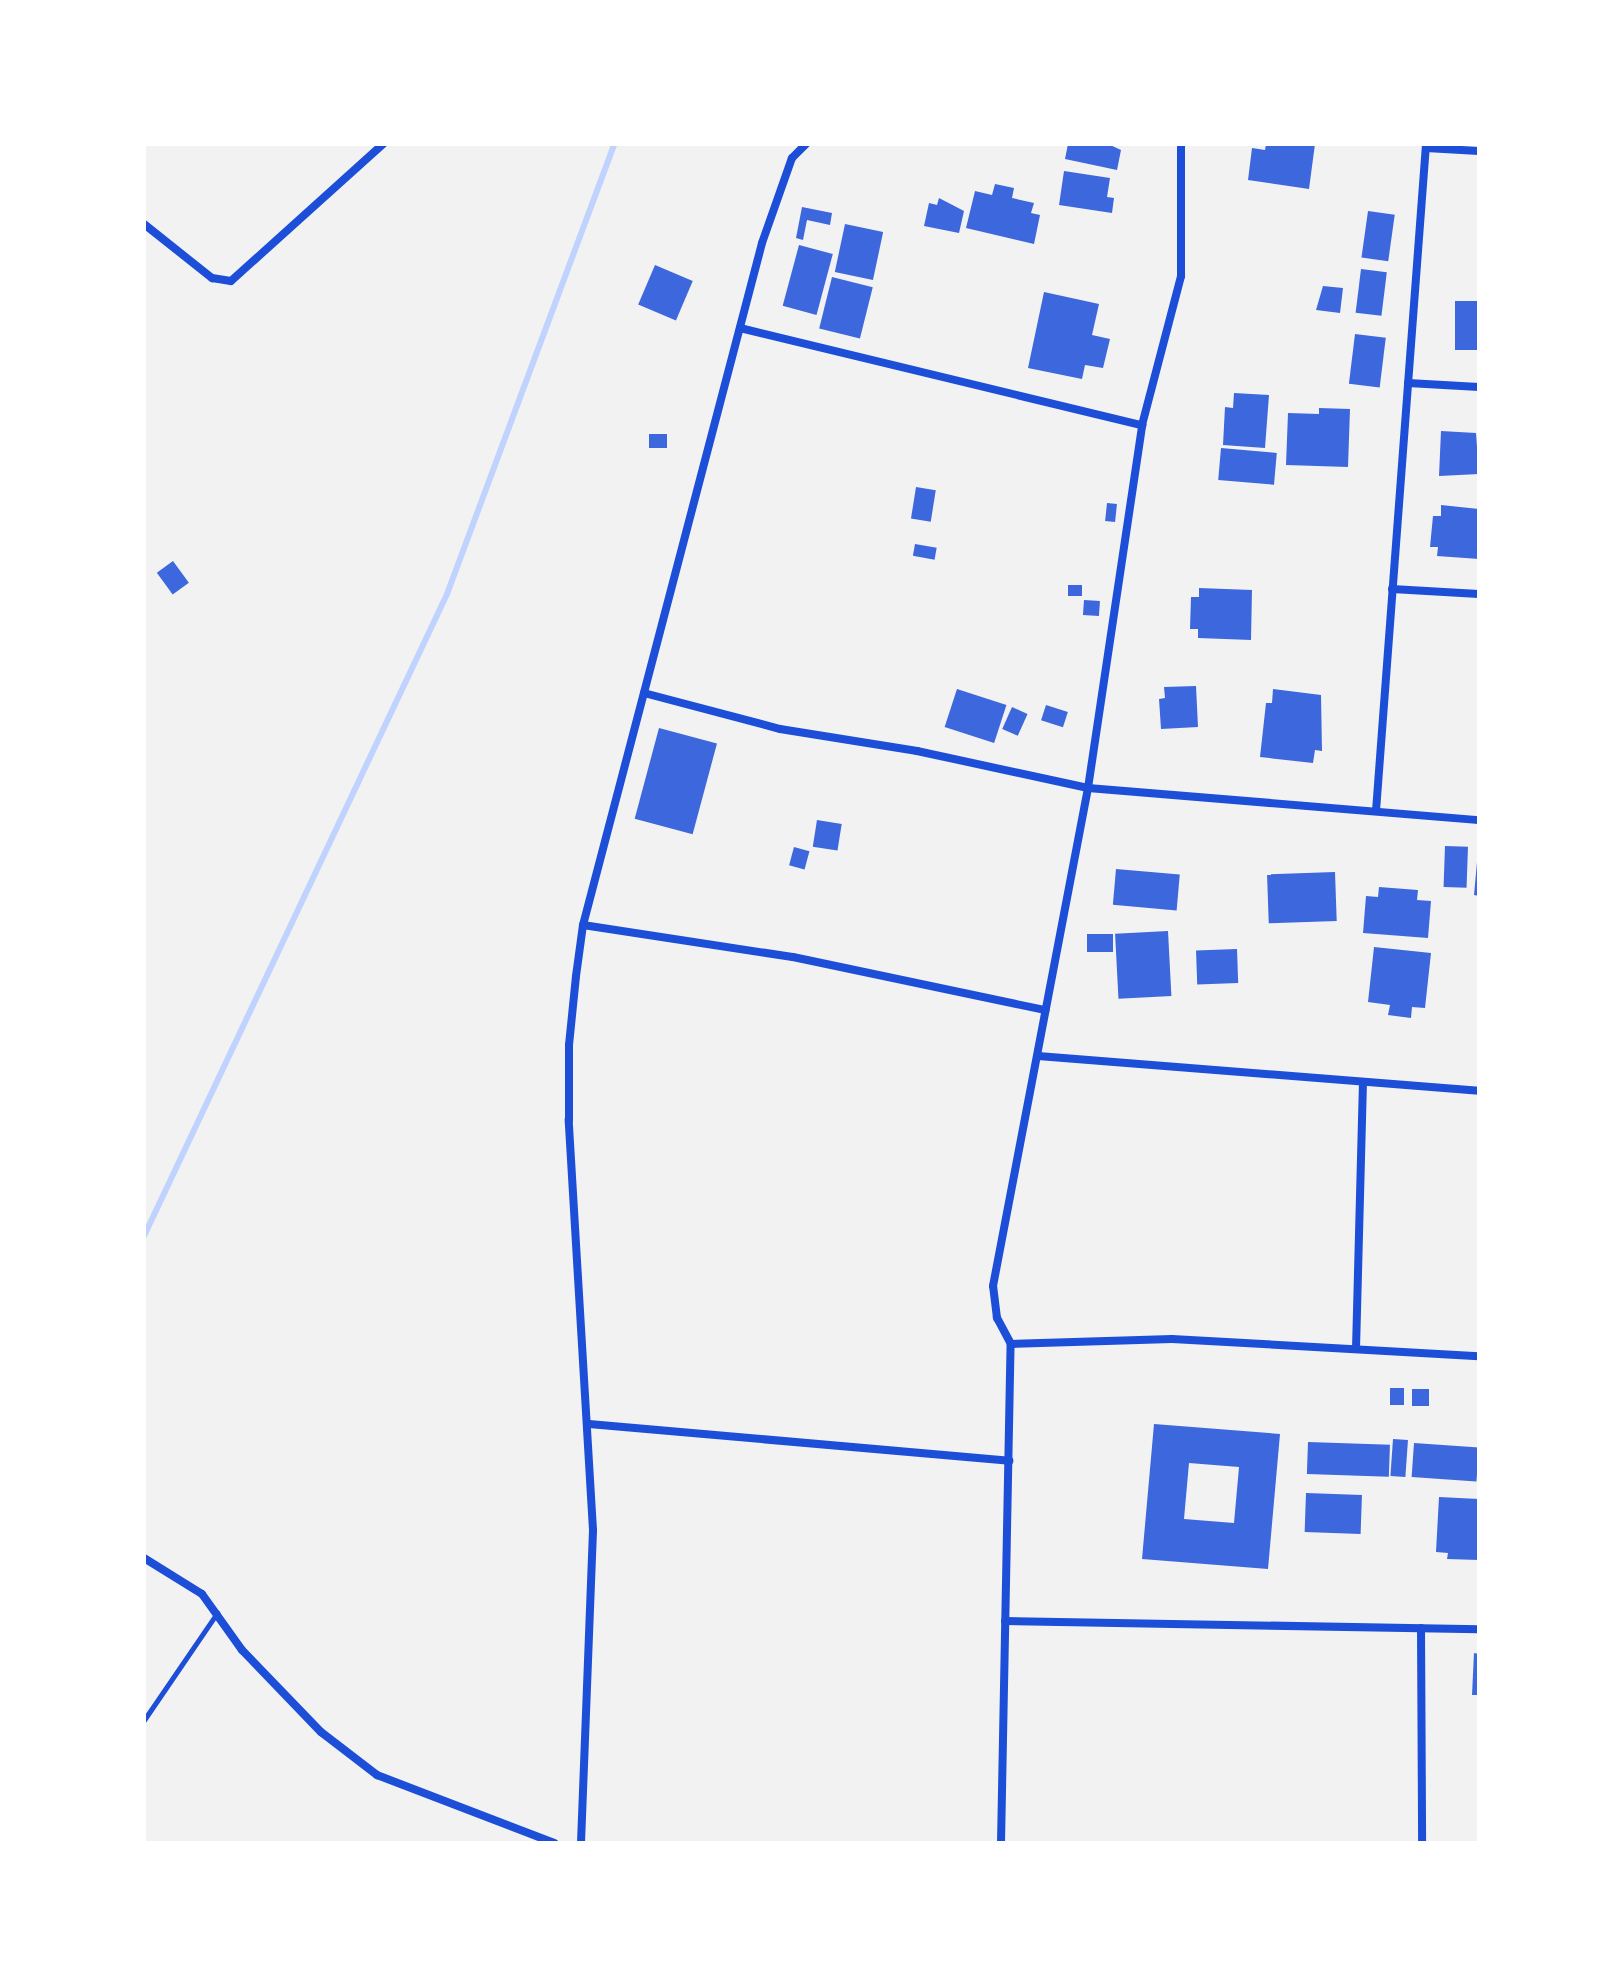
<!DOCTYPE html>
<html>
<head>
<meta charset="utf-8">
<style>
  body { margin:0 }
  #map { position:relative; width:1623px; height:1987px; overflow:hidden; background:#f2f2f2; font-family:"Open Sans",sans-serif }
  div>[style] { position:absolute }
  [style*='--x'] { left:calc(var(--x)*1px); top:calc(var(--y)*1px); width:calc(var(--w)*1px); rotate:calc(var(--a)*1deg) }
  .stream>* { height:6px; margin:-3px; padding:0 3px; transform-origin:3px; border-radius:3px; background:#bfd3fe }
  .building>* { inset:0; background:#3d67dc; transform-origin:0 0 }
  .service>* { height:5px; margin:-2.5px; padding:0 2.5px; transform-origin:2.5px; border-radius:2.5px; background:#1d4ed8 }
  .minor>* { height:8px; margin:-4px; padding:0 4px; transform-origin:4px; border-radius:4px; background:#1d4ed8 }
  span { translate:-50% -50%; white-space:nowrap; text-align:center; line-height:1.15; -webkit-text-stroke:6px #fff; paint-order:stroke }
  .frame { position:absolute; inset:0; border:146px solid #fff; pointer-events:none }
</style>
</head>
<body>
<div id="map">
  <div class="stream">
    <i style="--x:144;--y:1236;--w:710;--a:-64.73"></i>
    <i style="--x:447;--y:594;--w:480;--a:-69.6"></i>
  </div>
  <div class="building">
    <i style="clip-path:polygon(1068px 144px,1108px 144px,1121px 150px,1117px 170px,1065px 159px)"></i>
    <i style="clip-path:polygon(1266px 144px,1315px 144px,1309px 189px,1248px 180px,1252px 148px,1265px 150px)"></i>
    <i style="clip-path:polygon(1064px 171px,1110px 178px,1107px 197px,1114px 198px,1112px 213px,1059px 205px)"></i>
    <i style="clip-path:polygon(995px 184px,1014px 188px,1012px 198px,1034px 203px,1031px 213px,1040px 215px,1034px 244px,966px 228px,975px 191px,992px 195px)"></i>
    <i style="clip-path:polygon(939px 198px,964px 211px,959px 233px,924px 226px,929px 203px,937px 205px)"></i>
    <i style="clip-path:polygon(802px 207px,832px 213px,830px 225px,807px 220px,803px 240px,796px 238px)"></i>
    <i style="left:1368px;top:211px;width:27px;height:47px;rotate:8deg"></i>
    <i style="left:845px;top:224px;width:39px;height:49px;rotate:12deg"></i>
    <i style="left:799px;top:245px;width:35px;height:63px;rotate:15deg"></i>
    <i style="left:655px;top:265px;width:41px;height:43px;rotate:23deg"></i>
    <i style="left:1361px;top:269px;width:26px;height:44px;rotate:7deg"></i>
    <i style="left:832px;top:277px;width:42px;height:53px;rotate:14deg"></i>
    <i style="clip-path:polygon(1323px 286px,1343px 288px,1340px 313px,1316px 310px)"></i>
    <i style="clip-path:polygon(1044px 292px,1099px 304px,1092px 335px,1110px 339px,1103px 368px,1085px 365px,1082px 379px,1028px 368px)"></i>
    <i style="left:1455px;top:301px;width:24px;height:49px"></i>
    <i style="left:1355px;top:334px;width:31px;height:50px;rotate:7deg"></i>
    <i style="clip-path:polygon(1234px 393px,1269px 395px,1265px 448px,1223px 445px,1225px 407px,1233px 408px)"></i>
    <i style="clip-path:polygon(1319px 408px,1350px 409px,1348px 467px,1286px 465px,1288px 413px,1319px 414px)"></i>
    <i style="clip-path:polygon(1441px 431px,1476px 433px,1479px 474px,1439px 476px)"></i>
    <i style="left:649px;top:434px;width:18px;height:14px"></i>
    <i style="left:1221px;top:448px;width:56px;height:32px;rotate:5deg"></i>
    <i style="left:916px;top:487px;width:20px;height:32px;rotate:9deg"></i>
    <i style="left:1107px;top:503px;width:10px;height:18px;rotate:6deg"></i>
    <i style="clip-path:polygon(1441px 505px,1479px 509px,1479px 559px,1437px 556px,1438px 547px,1430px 547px,1433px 516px,1441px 516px)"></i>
    <i style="left:915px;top:544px;width:22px;height:12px;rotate:10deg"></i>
    <i style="left:173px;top:561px;width:27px;height:20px;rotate:54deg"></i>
    <i style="left:1082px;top:585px;width:11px;height:14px;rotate:90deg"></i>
    <i style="clip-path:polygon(1199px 588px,1252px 590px,1251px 640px,1198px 638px,1198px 629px,1190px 629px,1191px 597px,1199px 597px)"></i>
    <i style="left:1084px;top:600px;width:16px;height:15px;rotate:4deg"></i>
    <i style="clip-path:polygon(1196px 686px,1198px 727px,1161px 729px,1159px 699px,1165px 698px,1164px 687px)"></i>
    <i style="left:957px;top:689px;width:52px;height:40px;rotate:18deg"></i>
    <i style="clip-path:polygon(1273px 689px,1321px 695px,1322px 751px,1315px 750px,1313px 763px,1260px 757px,1266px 703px,1272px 703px)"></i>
    <i style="left:1046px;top:705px;width:23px;height:16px;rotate:18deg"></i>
    <i style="left:1012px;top:707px;width:17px;height:24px;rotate:24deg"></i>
    <i style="left:659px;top:728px;width:60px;height:94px;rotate:15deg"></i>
    <i style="left:817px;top:820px;width:25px;height:27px;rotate:9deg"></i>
    <i style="left:1445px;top:846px;width:23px;height:41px;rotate:2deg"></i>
    <i style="left:794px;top:847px;width:16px;height:19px;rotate:15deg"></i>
    <i style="clip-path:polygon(1477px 862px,1479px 862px,1479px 896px,1474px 895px)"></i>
    <i style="left:1116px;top:869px;width:64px;height:36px;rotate:5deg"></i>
    <i style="left:1335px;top:872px;width:49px;height:68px;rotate:88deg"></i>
    <i style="clip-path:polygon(1379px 887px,1418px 890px,1417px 900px,1431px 901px,1428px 938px,1363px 933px,1366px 896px,1378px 897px)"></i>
    <i style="left:1168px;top:931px;width:65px;height:53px;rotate:87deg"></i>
    <i style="left:1087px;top:934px;width:26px;height:18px"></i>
    <i style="clip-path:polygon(1374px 947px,1431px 953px,1425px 1008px,1412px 1007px,1411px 1018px,1388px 1015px,1390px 1005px,1368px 1002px)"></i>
    <i style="left:1237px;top:949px;width:34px;height:41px;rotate:88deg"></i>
    <i style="left:1390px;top:1388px;width:14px;height:17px"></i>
    <i style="left:1412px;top:1389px;width:17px;height:17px"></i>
    <i style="clip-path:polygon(evenodd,1154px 1424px,1280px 1434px,1268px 1569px,1142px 1559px,1154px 1424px,1189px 1463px,1239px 1467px,1234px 1523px,1184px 1519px,1189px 1463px)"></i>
    <i style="left:1393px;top:1439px;width:15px;height:37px;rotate:4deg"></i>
    <i style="left:1308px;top:1442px;width:82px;height:32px;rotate:2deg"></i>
    <i style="left:1414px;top:1443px;width:65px;height:34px;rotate:4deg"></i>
    <i style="left:1306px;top:1493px;width:56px;height:39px;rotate:2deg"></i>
    <i style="clip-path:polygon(1439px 1497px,1479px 1499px,1479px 1560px,1447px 1559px,1448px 1553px,1436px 1552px)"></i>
    <i style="clip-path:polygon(1474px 1653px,1479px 1654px,1479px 1695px,1472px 1695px)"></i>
  </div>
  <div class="service">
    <i style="--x:144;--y:1720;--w:130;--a:-55.7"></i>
  </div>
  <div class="minor">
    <i style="--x:1426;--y:148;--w:53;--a:3.2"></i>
    <i style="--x:144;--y:224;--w:87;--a:38.5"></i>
    <i style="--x:212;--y:278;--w:19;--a:9"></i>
    <i style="--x:231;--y:281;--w:205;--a:-42"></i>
    <i style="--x:740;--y:328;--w:414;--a:13.6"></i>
    <i style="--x:1408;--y:383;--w:71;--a:3.2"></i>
    <i style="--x:1392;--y:589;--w:87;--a:3.3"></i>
    <i style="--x:644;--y:693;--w:141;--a:14.8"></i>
    <i style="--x:780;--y:729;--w:139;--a:9.1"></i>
    <i style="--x:917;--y:751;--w:175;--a:12.2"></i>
    <i style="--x:1088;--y:788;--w:392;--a:4.7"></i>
    <i style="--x:1376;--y:811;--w:669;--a:-85.71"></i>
    <i style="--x:583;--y:925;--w:212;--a:8.7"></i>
    <i style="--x:793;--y:957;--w:258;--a:11.9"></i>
    <i style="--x:1038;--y:1056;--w:442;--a:4.5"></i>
    <i style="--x:1011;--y:1344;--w:161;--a:-1.8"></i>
    <i style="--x:1172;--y:1339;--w:307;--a:3.2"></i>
    <i style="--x:1356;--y:1349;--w:267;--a:-88.5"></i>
    <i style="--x:589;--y:1424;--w:422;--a:5"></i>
    <i style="--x:144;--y:1558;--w:68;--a:31.8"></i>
    <i style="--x:202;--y:1594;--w:69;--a:54.5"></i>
    <i style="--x:242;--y:1650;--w:114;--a:46.1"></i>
    <i style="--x:321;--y:1732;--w:71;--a:37.5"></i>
    <i style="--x:377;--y:1775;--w:190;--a:21"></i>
    <i style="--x:1005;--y:1621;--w:474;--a:1"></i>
    <i style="--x:1421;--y:1628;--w:215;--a:89.7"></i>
    <i style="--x:581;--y:1843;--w:313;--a:-87.8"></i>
    <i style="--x:593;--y:1530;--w:411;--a:-93.4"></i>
    <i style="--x:569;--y:1120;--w:75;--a:-90"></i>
    <i style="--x:569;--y:1045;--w:69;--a:-84.2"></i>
    <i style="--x:576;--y:976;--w:51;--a:-82.2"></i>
    <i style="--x:583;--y:925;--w:705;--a:-75.29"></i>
    <i style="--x:762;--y:243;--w:90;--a:-70.6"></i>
    <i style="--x:792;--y:158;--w:20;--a:-45"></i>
    <i style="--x:1001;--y:1843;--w:499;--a:-88.9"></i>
    <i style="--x:1011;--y:1344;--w:30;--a:-118"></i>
    <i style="--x:997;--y:1318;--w:32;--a:-97"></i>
    <i style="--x:993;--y:1286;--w:507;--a:-79.2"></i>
    <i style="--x:1088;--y:788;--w:367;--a:-81.5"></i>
    <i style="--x:1142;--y:425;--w:154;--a:-75.3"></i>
    <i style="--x:1181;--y:276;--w:132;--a:-90"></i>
  </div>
  <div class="frame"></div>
</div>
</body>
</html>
